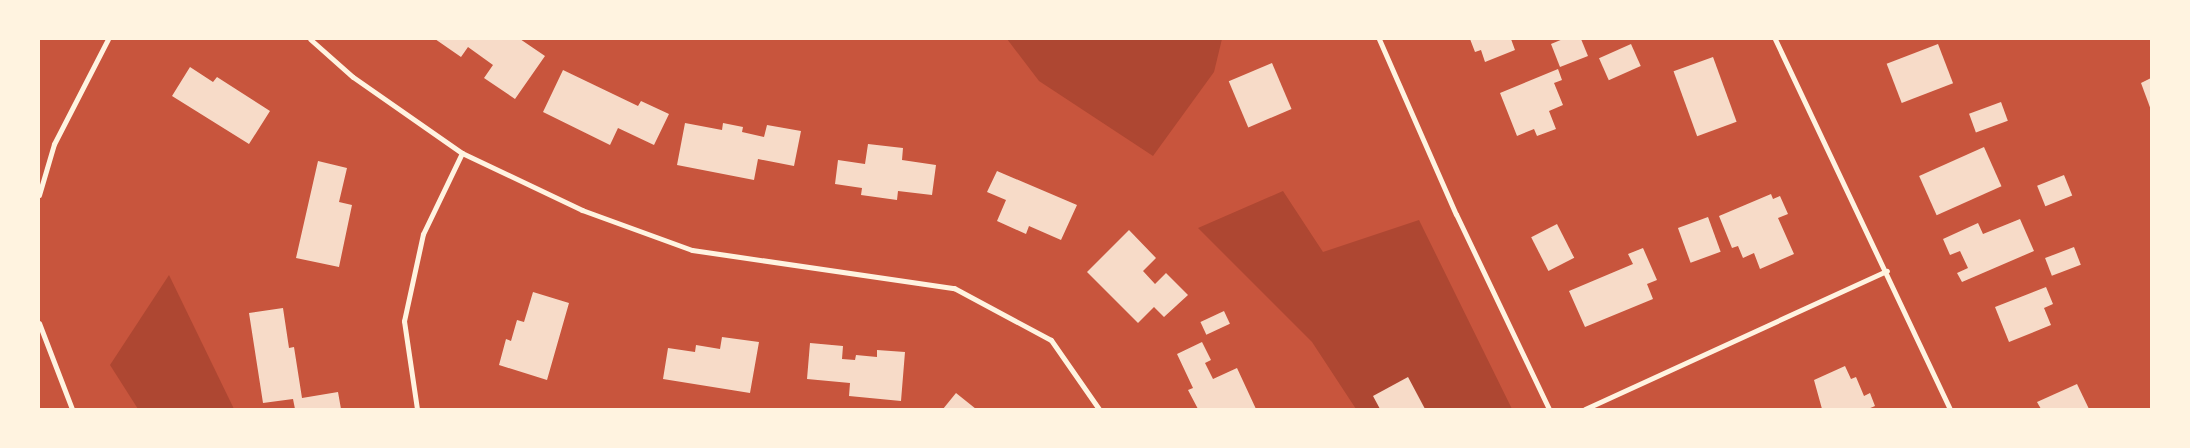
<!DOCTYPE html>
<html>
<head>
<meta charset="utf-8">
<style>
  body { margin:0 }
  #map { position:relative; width:2190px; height:448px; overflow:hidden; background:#c8553d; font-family:Rubik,sans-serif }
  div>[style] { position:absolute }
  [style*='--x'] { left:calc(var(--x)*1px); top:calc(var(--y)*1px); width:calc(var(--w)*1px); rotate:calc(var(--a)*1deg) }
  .green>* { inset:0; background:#ae4732 }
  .building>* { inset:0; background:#f7dbc8; transform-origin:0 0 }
  .minor>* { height:5px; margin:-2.5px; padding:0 2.5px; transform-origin:2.5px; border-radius:2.5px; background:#fff3e0 }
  span { translate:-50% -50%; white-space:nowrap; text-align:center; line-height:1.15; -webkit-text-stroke:4px #fff3e0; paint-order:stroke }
  .frame { position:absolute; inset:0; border:40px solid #fff3e0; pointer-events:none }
</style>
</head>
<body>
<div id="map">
  <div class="green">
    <i style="clip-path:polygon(1007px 39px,1222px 39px,1214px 72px,1153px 156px,1039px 81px)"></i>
    <i style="clip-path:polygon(1283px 191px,1323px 252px,1419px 220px,1512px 409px,1356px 409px,1312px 342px,1198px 228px)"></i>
    <i style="clip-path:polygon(169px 275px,234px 409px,138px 409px,110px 365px)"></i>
  </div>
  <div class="building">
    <i style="clip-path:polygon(435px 39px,520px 39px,545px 56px,515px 99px,484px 78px,493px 65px,468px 47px,461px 57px)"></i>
    <i style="clip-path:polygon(1470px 39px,1511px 39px,1515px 50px,1485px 62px,1481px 50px,1475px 52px)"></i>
    <i style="clip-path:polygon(1563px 39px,1581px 39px,1588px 56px,1560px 67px,1551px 44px)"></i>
    <i style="left:1631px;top:44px;width:24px;height:35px;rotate:66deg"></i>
    <i style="left:1938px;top:44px;width:42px;height:55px;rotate:69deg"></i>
    <i style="left:1713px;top:57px;width:69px;height:42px;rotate:70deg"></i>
    <i style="left:1272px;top:63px;width:50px;height:47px;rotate:67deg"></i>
    <i style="clip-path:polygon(190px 67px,213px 82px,217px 77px,270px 111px,249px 144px,172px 96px)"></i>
    <i style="clip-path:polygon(1558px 69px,1562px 80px,1554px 83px,1563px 105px,1549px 111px,1556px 129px,1537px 136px,1534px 129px,1517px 136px,1500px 93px)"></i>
    <i style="clip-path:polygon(563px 70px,638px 106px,641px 101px,669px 114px,654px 145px,618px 128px,610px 145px,543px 112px)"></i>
    <i style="clip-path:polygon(2151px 78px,2151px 110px,2141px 83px)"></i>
    <i style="left:2001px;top:102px;width:20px;height:34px;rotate:70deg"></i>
    <i style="clip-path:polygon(685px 123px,722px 130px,723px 123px,743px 127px,742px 132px,764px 137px,767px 125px,801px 131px,794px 166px,758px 159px,754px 180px,677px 165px)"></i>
    <i style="clip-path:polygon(868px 144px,903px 148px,902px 160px,936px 165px,932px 195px,898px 191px,897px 200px,861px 195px,862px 188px,835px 184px,838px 160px,865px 164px)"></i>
    <i style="left:1984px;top:147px;width:43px;height:71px;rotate:66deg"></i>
    <i style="clip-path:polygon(318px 161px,347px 168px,339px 202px,352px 205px,339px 267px,296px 258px)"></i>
    <i style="clip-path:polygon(997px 171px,1077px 205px,1061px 240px,1029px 226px,1026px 234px,997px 221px,1006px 200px,987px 192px)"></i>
    <i style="left:2064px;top:175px;width:22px;height:29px;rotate:68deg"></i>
    <i style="clip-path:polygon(1771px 194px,1773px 199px,1780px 196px,1788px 214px,1778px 218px,1794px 254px,1760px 269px,1754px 253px,1743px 258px,1738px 246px,1732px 248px,1719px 216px)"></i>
    <i style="left:1708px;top:217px;width:37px;height:32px;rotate:70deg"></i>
    <i style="clip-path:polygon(2020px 219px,2034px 251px,1962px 282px,1957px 273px,1968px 268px,1960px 251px,1950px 255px,1943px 239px,1978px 223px,1983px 234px)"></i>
    <i style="left:1557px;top:224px;width:38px;height:29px;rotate:63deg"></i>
    <i style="clip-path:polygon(1129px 230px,1156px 258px,1143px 271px,1155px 284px,1166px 273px,1188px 295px,1164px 317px,1154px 307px,1138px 323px,1087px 272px)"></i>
    <i style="left:2074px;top:247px;width:19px;height:31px;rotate:69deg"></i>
    <i style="clip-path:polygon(1643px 248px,1657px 280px,1647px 284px,1653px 299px,1585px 327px,1569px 291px,1633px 264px,1628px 254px)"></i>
    <i style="clip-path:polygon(2046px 287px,2053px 304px,2044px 308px,2051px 325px,2009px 342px,1995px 307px)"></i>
    <i style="clip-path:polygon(533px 292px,569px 303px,547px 380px,499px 365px,506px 339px,511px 341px,517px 320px,524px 322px)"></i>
    <i style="clip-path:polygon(283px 308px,289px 348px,294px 347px,302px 398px,338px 392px,341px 409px,295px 409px,293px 399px,263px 403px,249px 313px)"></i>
    <i style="left:1224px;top:311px;width:14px;height:26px;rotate:65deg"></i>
    <i style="clip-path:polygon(722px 337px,759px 342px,750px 393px,663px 379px,668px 348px,695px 352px,696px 345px,720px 349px)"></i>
    <i style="clip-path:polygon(1202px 342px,1211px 360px,1205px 363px,1213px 379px,1237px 368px,1256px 409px,1198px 409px,1188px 390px,1193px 388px,1177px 354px)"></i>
    <i style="clip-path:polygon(810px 343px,843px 346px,842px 359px,855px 360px,856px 355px,877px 357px,877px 350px,905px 352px,901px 401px,849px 396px,850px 383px,807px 379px)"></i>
    <i style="clip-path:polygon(1845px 366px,1851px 379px,1856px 377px,1864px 396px,1870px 393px,1875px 406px,1868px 409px,1822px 409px,1814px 380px)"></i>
    <i style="clip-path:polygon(1408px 377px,1425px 409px,1380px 409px,1373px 396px)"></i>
    <i style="clip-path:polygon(2077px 384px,2089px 409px,2041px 409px,2037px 402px)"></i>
    <i style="clip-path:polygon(956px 393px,976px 409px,943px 409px)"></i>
  </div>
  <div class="minor">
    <i style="--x:310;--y:39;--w:57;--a:41.5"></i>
    <i style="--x:353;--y:77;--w:133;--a:34.9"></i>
    <i style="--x:462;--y:153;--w:133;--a:25.4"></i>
    <i style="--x:582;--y:210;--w:117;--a:20"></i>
    <i style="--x:692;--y:250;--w:265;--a:8.3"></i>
    <i style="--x:954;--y:288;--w:110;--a:28.2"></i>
    <i style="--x:1051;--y:340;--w:84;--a:55.2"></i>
    <i style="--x:1379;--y:39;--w:191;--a:66.3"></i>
    <i style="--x:1456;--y:214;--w:216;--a:64.5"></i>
    <i style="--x:1775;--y:39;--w:409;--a:64.7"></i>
    <i style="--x:39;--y:195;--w:53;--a:-73.6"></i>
    <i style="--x:54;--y:144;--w:118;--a:-62.8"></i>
    <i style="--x:39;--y:323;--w:92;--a:69"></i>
    <i style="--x:417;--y:409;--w:89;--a:-98.4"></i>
    <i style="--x:404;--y:321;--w:89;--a:-77.7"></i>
    <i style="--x:423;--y:234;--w:90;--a:-64.3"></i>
    <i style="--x:1585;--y:409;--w:332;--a:-24.6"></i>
  </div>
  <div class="frame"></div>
</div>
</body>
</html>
